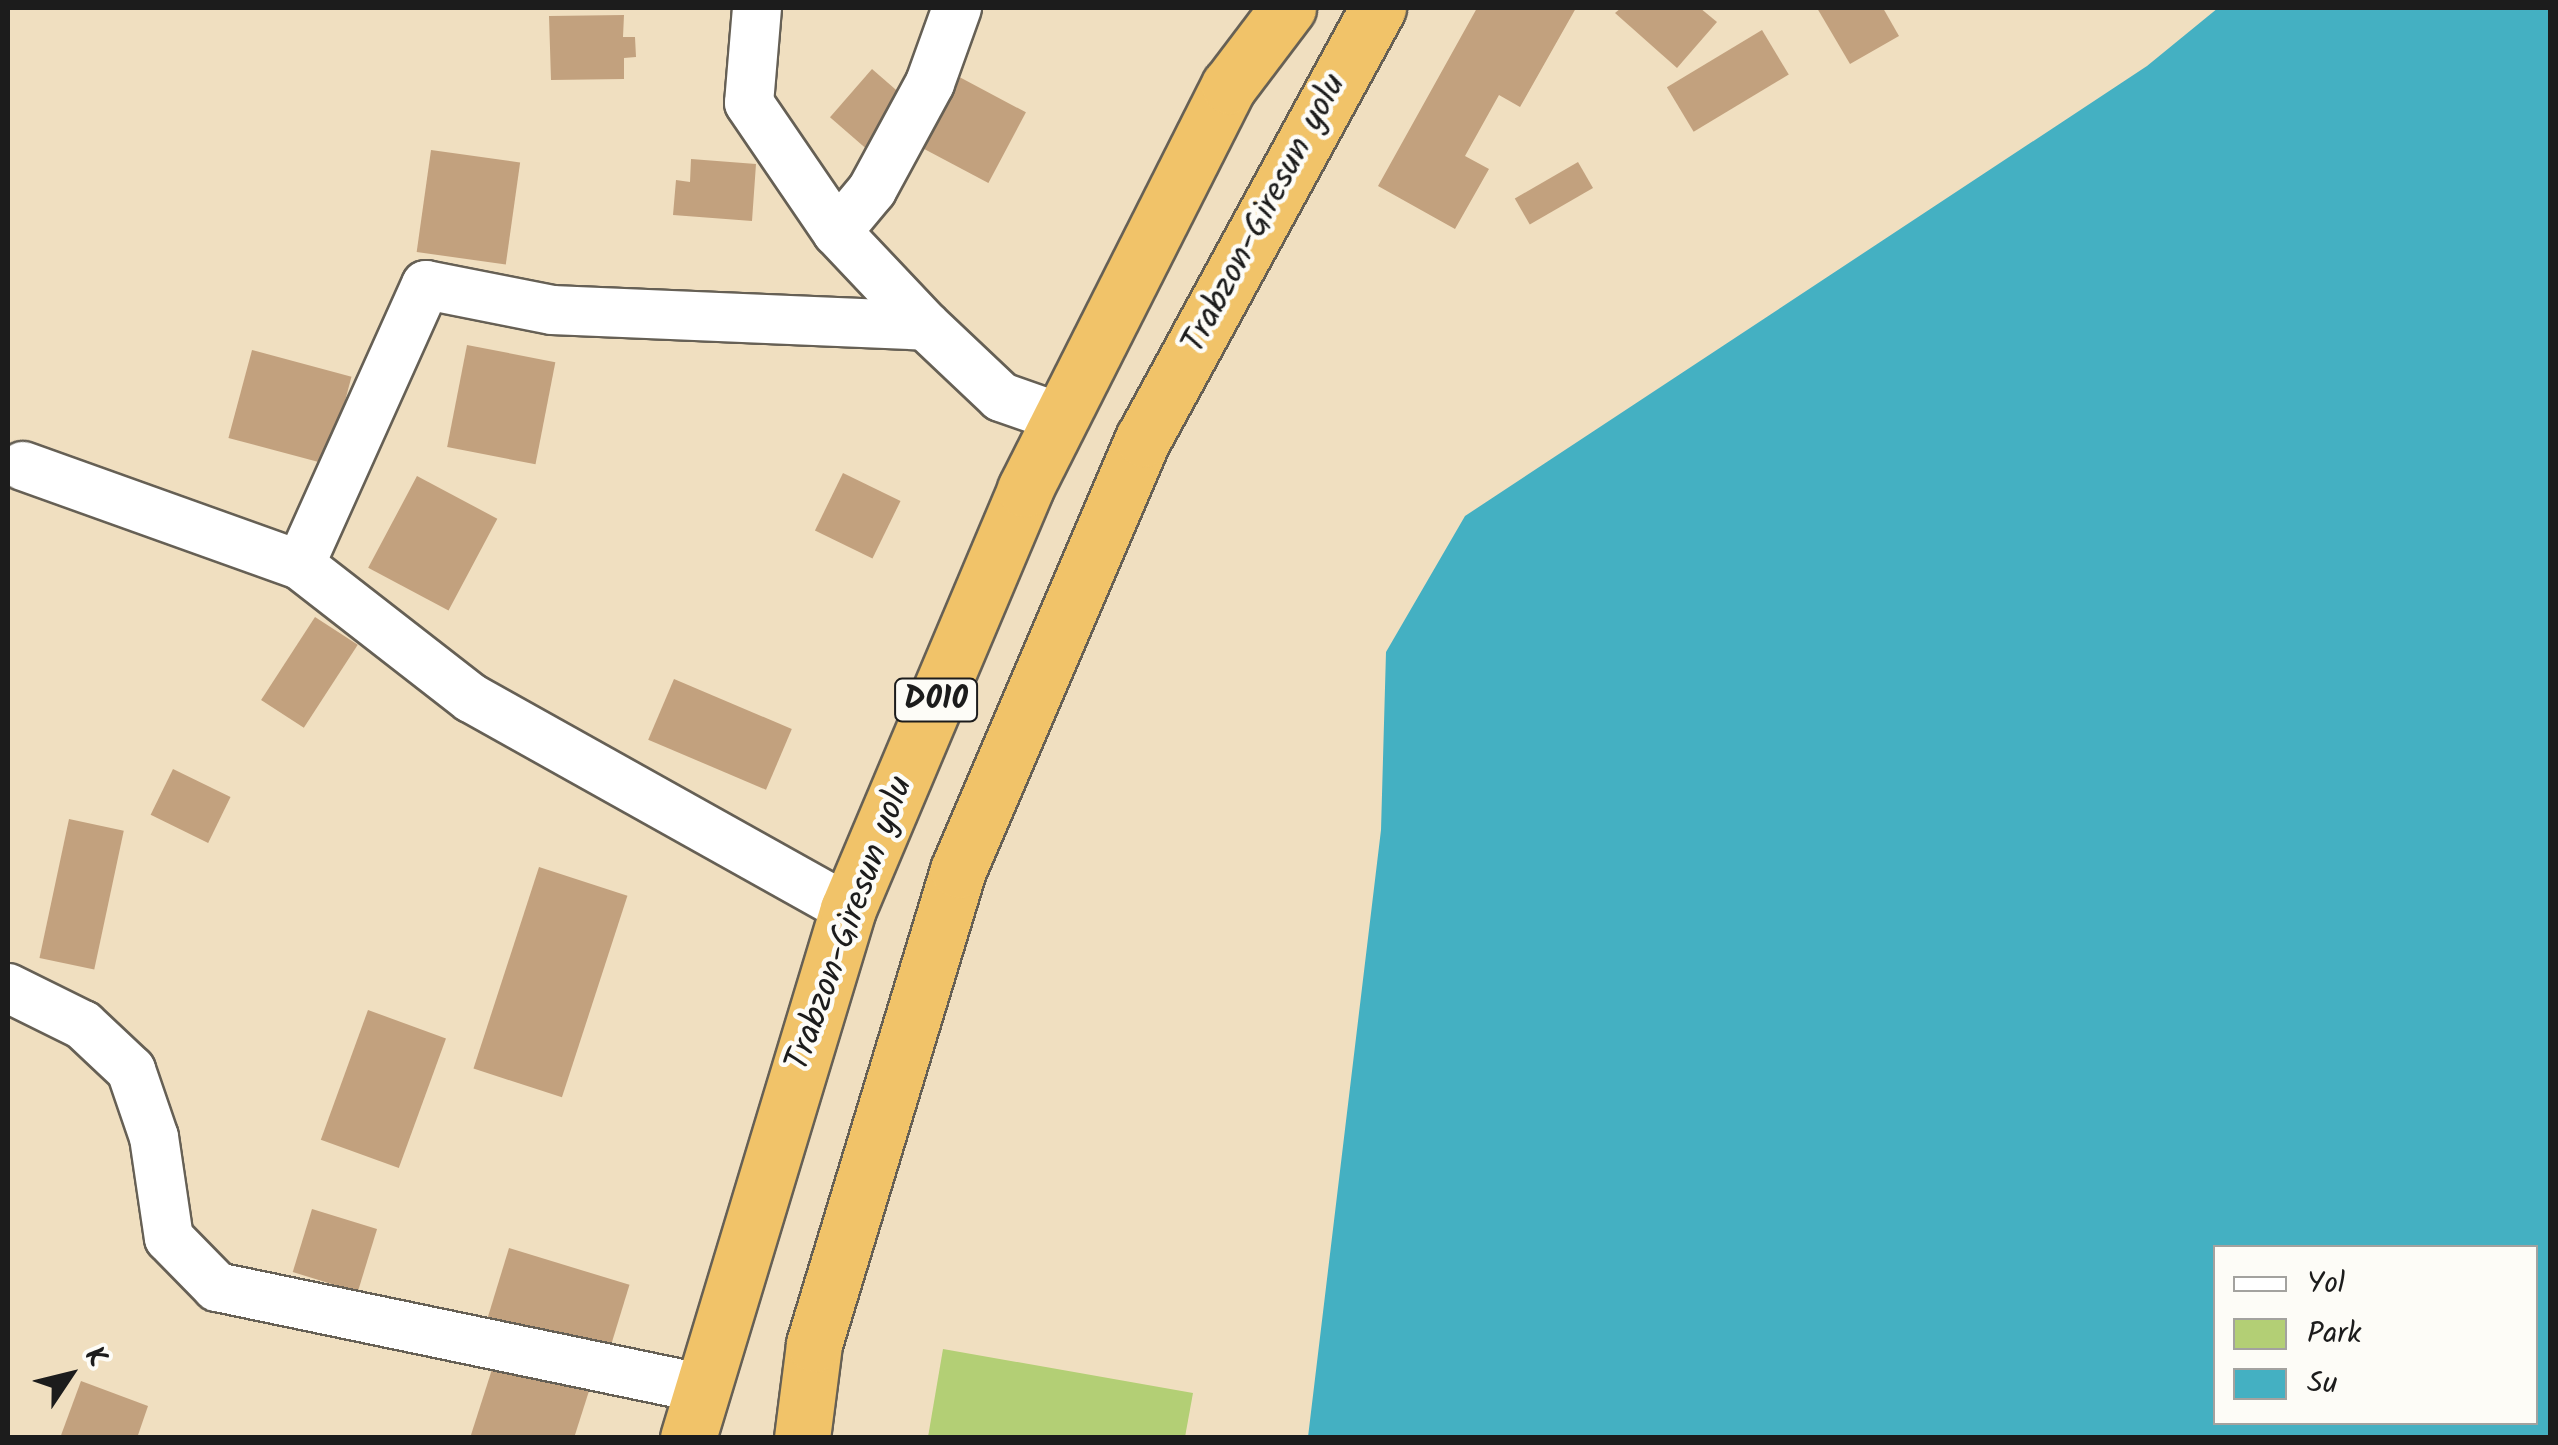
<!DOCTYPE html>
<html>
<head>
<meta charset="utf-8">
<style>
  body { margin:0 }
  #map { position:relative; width:2558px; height:1445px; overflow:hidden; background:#f0dfc0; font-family:Kalam,sans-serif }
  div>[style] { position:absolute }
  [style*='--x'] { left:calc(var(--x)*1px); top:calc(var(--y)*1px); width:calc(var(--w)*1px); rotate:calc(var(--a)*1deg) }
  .green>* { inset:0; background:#b3cf75 }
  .water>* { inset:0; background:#44b0c2 }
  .building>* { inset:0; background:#c2a17e; transform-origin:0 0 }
  .roads { filter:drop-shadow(2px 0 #666055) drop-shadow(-2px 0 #666055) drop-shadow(0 2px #666055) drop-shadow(0 -2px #666055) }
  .minor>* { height:48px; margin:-24px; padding:0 24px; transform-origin:24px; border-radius:24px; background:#fff }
  .highway>* { height:55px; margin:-27.5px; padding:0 27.5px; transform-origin:27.5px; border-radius:27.5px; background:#f1c369 }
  span { translate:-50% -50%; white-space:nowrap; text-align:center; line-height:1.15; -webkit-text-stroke:9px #fdfcf7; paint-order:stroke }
  .shield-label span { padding:2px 8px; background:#fdfcf7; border:2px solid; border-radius:8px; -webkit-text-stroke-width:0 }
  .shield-label { font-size:32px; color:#1c1c1c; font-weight:700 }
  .street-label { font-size:35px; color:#1c1c1c }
  .frame { position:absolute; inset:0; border:10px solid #1c1c1c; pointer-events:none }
  .legend { position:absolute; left:2213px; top:1245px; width:325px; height:180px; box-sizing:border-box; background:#fdfcf7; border:2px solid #a3a29f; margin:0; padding:12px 18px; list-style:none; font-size:30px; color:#1c1c1c }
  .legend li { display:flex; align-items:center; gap:20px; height:50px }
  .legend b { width:50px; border:2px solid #a3a29f }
  .north { position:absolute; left:20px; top:1325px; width:100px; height:100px; -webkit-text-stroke:8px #fdfcf7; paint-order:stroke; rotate:55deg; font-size:28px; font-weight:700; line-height:40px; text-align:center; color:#1c1c1c }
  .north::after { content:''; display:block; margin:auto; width:35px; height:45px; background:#1c1c1c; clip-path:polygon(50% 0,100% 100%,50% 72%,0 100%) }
</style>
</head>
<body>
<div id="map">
  <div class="green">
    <i style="clip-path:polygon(943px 1349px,1193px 1393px,1185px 1437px,928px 1437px)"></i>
  </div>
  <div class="water">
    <i style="clip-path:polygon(evenodd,2218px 8px,2550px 8px,2550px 1437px,1308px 1437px,1381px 830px,1386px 652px,1465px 516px,2147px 66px,2218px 8px,2216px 1248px,2536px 1248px,2536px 1422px,2216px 1422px,2216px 1248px)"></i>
  </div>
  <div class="building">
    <i style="clip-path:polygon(1477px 8px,1576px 8px,1520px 107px,1499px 95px,1465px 156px,1489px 169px,1455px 229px,1378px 186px)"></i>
    <i style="clip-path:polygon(1621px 8px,1700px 8px,1717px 22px,1677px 68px,1615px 13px)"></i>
    <i style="clip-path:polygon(1817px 8px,1883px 8px,1899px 36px,1850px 64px)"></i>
    <i style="clip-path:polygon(624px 15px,623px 37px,635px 37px,636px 57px,624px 58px,624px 79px,551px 80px,549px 16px)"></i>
    <i style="left:1762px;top:30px;width:52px;height:111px;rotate:59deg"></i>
    <i style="left:872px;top:69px;width:53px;height:64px;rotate:41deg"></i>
    <i style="left:950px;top:72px;width:86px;height:80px;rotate:28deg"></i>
    <i style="left:431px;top:150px;width:90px;height:103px;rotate:8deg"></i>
    <i style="clip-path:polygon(691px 159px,756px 164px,752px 221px,673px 215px,676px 180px,690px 182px)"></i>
    <i style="left:1578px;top:162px;width:30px;height:73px;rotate:60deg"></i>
    <i style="left:467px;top:345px;width:90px;height:104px;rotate:11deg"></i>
    <i style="left:252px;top:350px;width:103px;height:91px;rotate:15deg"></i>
    <i style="left:843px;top:473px;width:64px;height:64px;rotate:26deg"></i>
    <i style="left:417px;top:476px;width:91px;height:104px;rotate:28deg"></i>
    <i style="left:315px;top:617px;width:51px;height:99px;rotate:33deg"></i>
    <i style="left:674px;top:679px;width:128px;height:66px;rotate:23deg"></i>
    <i style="left:173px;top:769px;width:64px;height:51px;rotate:26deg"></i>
    <i style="left:69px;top:819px;width:56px;height:142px;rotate:12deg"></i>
    <i style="left:539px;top:867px;width:93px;height:212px;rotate:18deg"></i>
    <i style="left:368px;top:1010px;width:83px;height:138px;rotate:20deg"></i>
    <i style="left:312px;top:1209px;width:68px;height:66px;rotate:17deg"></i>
    <i style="left:509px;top:1248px;width:126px;height:75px;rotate:17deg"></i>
    <i style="clip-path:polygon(495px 1360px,589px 1391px,574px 1438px,470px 1438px)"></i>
    <i style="clip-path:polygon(81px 1381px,148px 1406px,137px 1438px,60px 1438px)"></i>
  </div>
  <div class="roads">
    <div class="minor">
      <i style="--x:757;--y:8;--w:95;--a:94.8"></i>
      <i style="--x:749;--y:103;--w:156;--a:55.7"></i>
      <i style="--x:837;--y:232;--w:129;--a:46.6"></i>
      <i style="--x:837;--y:232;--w:55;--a:-50.2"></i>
      <i style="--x:872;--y:190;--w:122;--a:-61.5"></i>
      <i style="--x:930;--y:83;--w:80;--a:-70.2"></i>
      <i style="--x:23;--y:466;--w:294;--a:19.7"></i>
      <i style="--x:300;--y:565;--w:217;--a:37.9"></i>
      <i style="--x:471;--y:698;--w:432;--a:29.2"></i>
      <i style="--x:300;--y:565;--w:307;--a:-65.8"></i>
      <i style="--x:426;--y:285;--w:128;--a:11.2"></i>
      <i style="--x:552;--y:310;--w:374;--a:2.4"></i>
      <i style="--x:926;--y:326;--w:103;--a:43.4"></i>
      <i style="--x:1001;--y:397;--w:64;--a:19.3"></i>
      <i style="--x:8;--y:988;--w:84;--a:26.3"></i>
      <i style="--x:83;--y:1025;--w:66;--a:43.2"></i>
      <i style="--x:131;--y:1070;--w:71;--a:71.1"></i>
      <i style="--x:154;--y:1137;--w:102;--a:81.6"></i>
      <i style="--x:169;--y:1238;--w:69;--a:45.6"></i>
      <i style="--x:217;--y:1287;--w:493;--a:11.8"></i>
    </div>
    <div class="highway">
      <i style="--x:688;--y:1438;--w:553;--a:-73.17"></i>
      <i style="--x:848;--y:909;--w:456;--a:-67.1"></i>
      <i style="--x:1025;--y:489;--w:452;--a:-63.2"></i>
      <i style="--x:1229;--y:86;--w:98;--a:-52.9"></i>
      <i style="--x:802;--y:1438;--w:95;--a:-82.7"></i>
      <i style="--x:814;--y:1344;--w:495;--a:-73.1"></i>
      <i style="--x:958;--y:870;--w:469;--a:-66.8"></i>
      <i style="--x:1143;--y:439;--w:491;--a:-61.4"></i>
    </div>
  </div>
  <div class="shield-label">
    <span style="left:936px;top:700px">D010</span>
  </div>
  <div class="street-label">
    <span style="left:1265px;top:214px;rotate:-62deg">Trabzon-Giresun yolu</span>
    <span style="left:850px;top:924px;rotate:-70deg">Trabzon-Giresun yolu</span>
  </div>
  <div class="frame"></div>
  <ul class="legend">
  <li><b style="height:12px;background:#fff"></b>Yol</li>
  <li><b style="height:28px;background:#b3cf75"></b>Park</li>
  <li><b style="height:28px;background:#44b0c2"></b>Su</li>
  </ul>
  <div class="north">K</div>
</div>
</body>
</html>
